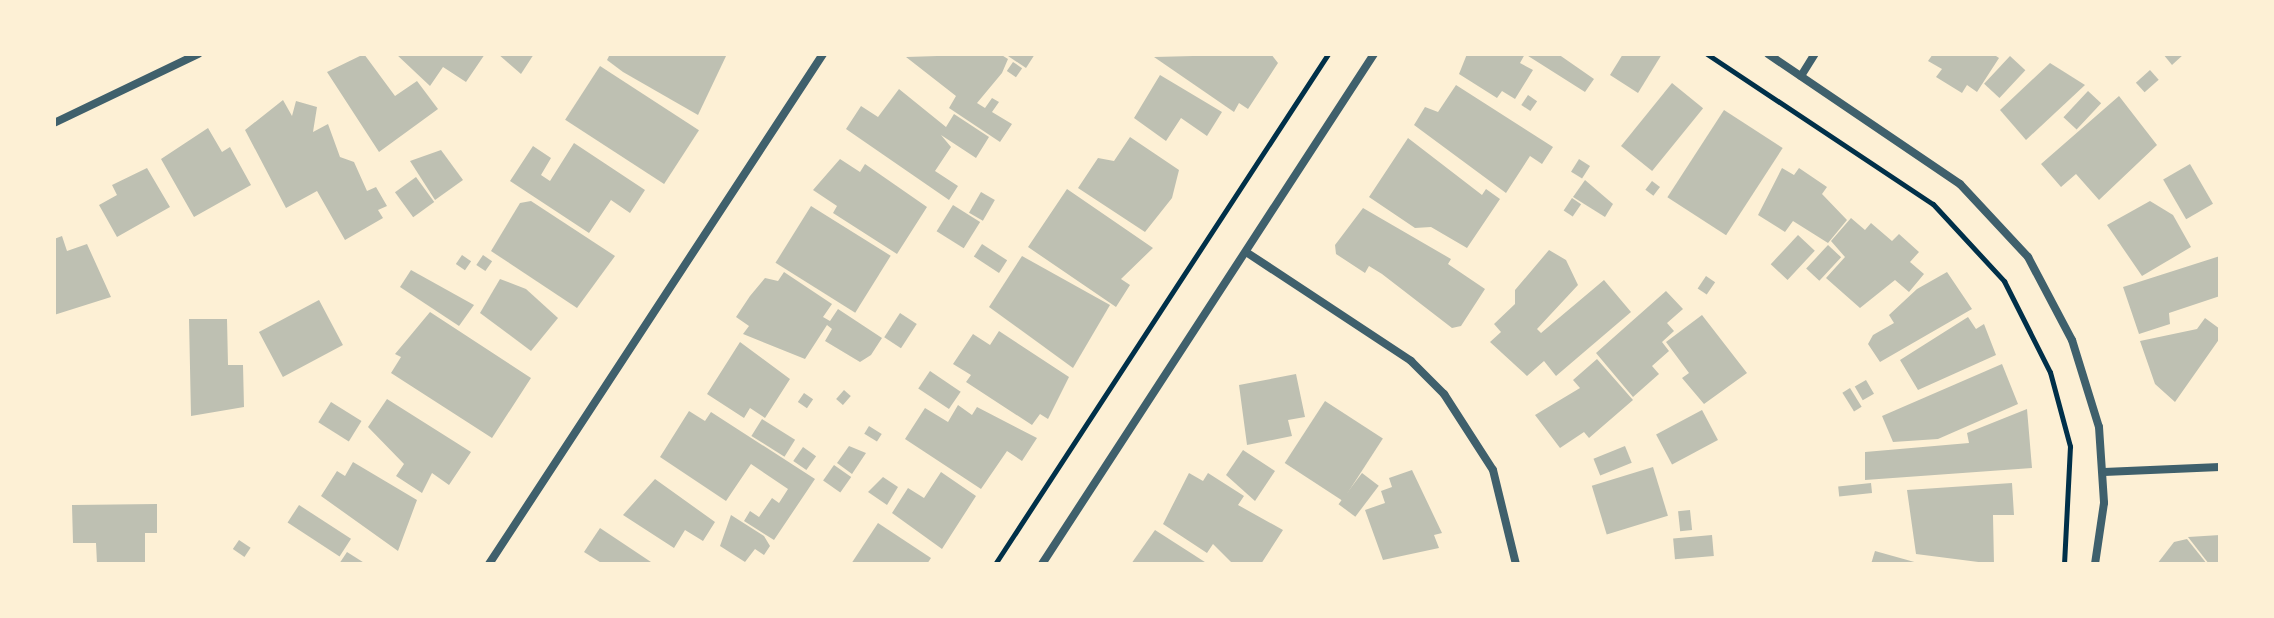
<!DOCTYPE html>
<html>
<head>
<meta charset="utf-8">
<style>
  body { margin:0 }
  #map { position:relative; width:2274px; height:618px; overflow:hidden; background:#fdf0d5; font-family:"Exo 2",sans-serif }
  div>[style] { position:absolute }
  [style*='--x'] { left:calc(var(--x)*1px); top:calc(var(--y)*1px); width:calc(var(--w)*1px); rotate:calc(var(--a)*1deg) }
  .building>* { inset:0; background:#bec0b2; transform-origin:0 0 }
  .path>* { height:5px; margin:-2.5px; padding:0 2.5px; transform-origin:2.5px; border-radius:2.5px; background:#003049 }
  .minor>* { height:8px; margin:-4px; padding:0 4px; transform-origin:4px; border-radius:4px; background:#3f606c }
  span { translate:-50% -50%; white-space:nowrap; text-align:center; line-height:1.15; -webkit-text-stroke:8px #fdf0d5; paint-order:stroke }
  .frame { position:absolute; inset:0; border:56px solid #fdf0d5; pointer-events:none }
</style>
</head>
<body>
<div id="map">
  <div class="building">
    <i style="clip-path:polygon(364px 54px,395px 96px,417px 81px,438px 109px,379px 152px,327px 72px)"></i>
    <i style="clip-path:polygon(396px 54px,485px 54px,466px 82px,443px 67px,430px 86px)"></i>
    <i style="clip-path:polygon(498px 54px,534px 54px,521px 74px)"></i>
    <i style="clip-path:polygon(610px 54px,727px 54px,698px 115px,623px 72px,607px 60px)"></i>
    <i style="clip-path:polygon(1000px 54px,1008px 59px,1002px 73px,977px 103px,985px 108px,992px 98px,999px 102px,992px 112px,1012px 124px,1000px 142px,949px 108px,956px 96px,906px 57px)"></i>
    <i style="clip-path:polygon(1005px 54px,1035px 54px,1026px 68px)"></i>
    <i style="clip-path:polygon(1271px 54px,1278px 63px,1248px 109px,1239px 103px,1234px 112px,1154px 57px)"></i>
    <i style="clip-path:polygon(1467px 54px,1558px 54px,1594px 79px,1585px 92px,1525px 54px,1520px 63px,1533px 70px,1515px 99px,1502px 91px,1497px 98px,1459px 74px)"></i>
    <i style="clip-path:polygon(1623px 54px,1662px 54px,1638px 93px,1610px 75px)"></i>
    <i style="clip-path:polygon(1933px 54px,1993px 54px,1999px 58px,1977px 92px,1967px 85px,1962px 93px,1936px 77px,1942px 69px,1928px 61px)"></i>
    <i style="clip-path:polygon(2163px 54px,2184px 54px,2172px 65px)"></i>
    <i style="left:2010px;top:56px;width:21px;height:38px;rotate:43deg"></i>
    <i style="left:1013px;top:62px;width:11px;height:11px;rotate:34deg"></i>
    <i style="clip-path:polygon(2050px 63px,2085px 85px,2026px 140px,2000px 110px)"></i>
    <i style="left:600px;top:66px;width:118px;height:64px;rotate:33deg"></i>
    <i style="left:2150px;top:70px;width:13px;height:19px;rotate:48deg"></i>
    <i style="clip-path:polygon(1160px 75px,1222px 112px,1207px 136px,1181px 118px,1166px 141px,1134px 118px)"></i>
    <i style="left:1672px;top:83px;width:40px;height:81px;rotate:39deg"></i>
    <i style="clip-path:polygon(1456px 85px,1553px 147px,1542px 164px,1530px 156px,1506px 193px,1414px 125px,1425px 107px,1438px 112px)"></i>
    <i style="clip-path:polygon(899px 89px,946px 127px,954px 114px,989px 137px,976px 158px,941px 135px,951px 147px,935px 171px,958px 186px,949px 200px,846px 129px,861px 106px,878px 117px)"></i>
    <i style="left:2088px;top:91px;width:18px;height:36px;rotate:43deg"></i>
    <i style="left:1528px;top:95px;width:11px;height:12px;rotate:34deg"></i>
    <i style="clip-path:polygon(2119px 96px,2157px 145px,2099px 200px,2076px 174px,2061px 187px,2041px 164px)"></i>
    <i style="clip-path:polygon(283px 100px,292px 116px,296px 101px,317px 107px,313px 132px,328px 124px,340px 157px,354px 162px,367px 191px,376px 187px,387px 206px,378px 210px,383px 218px,345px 240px,317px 191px,286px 208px,245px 130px)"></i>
    <i style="left:1724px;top:110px;width:70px;height:104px;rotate:33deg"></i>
    <i style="clip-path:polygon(208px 128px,222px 152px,230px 147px,251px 185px,194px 217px,161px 159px)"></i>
    <i style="clip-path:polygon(1130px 137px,1179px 170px,1172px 198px,1145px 232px,1078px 188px,1098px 158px,1114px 161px)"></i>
    <i style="clip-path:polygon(1408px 138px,1482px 195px,1486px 189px,1500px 199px,1467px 248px,1431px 227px,1415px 228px,1369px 197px)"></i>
    <i style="clip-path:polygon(574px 143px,645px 190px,630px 213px,611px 200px,589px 233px,510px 181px,533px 146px,551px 158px,541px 175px,550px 181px)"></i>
    <i style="clip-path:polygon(441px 150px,463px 180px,435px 200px,410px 161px)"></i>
    <i style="clip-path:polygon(840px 159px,860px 172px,865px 164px,927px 207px,897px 254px,833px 213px,837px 206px,813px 190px)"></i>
    <i style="left:1579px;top:159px;width:13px;height:15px;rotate:32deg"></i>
    <i style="left:2190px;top:164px;width:46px;height:31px;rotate:60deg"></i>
    <i style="clip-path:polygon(147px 168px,170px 207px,117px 237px,99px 205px,117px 195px,112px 185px)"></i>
    <i style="clip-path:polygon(1782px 168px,1794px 175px,1799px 168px,1827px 187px,1822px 194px,1847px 220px,1828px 243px,1793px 221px,1785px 232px,1758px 215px)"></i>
    <i style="left:416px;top:177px;width:31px;height:26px;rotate:54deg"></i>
    <i style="clip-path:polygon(1585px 180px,1613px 204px,1605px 217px,1573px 197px)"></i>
    <i style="left:1652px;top:181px;width:10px;height:11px;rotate:37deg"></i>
    <i style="clip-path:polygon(1067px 189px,1153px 248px,1121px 279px,1130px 285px,1116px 307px,1028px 247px)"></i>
    <i style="left:981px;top:192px;width:16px;height:24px;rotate:30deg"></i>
    <i style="left:1572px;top:198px;width:11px;height:15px;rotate:34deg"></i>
    <i style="clip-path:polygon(531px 201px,615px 256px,577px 308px,491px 251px,520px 203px)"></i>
    <i style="clip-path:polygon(2150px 201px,2173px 215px,2191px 247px,2142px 276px,2107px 225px)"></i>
    <i style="left:953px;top:205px;width:32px;height:31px;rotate:32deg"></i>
    <i style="left:811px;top:206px;width:94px;height:67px;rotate:32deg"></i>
    <i style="clip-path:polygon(1363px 208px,1451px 259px,1448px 264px,1485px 289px,1461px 326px,1452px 328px,1382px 274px,1369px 266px,1365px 273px,1336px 254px,1335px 245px)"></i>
    <i style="clip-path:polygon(1851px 218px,1865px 230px,1871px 223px,1892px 241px,1899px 234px,1919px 252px,1910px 262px,1924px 274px,1909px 292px,1895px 280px,1860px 308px,1826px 278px,1845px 257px,1831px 241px)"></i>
    <i style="left:1798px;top:235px;width:23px;height:40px;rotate:43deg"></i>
    <i style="clip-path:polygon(62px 236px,67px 251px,87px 244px,111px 297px,54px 315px,54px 239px)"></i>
    <i style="left:982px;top:244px;width:30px;height:15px;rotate:33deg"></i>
    <i style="left:1828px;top:245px;width:18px;height:32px;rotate:43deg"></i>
    <i style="clip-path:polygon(1549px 250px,1566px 260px,1578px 285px,1537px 329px,1541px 333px,1604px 280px,1631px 312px,1556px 376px,1544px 361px,1527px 376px,1490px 342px,1501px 332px,1494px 324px,1515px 304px,1515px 290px)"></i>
    <i style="left:462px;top:255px;width:11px;height:11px;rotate:34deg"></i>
    <i style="left:483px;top:255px;width:11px;height:12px;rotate:34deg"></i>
    <i style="clip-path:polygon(1022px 256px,1110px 305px,1073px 368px,989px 307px)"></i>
    <i style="clip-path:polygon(2220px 256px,2220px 296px,2169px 313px,2170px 324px,2139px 334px,2123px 287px)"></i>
    <i style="clip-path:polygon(411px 270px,474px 305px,459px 326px,400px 287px)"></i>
    <i style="clip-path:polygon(784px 272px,832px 304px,823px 317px,830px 321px,838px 309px,882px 338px,871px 355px,860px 362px,825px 341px,832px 329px,827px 325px,805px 359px,743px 334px,749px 326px,736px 317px,750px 296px,765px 278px,778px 281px)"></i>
    <i style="clip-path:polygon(1947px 272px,1972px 309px,1880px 362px,1868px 344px,1873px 335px,1894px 323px,1889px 315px,1917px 289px)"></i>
    <i style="left:1706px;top:276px;width:11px;height:15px;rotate:34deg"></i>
    <i style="clip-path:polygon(500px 279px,526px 289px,558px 318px,531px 351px,480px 313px)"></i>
    <i style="clip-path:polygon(1666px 291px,1683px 309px,1667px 323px,1674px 331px,1662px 342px,1669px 351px,1652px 366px,1659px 374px,1633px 397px,1596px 353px)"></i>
    <i style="left:319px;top:300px;width:51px;height:68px;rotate:62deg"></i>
    <i style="clip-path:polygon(430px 312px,531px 378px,492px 438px,391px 373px,401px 357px,395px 354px)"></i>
    <i style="left:900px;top:313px;width:20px;height:29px;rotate:33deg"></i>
    <i style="clip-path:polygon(1702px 315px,1747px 373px,1704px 404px,1682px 378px,1689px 373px,1666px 342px)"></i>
    <i style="clip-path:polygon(1968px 317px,1976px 329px,1984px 324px,1996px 355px,1918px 390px,1900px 360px)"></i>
    <i style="clip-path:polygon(2205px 318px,2220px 329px,2220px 338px,2175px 402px,2155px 384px,2140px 341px,2197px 329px)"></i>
    <i style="clip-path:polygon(189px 319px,227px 319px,228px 365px,243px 365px,244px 407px,191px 416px)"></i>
    <i style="clip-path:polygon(999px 331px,1069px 377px,1048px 419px,1040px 414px,1032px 425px,966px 382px,971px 375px,953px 364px,973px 334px,990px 345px)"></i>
    <i style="clip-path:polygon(740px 342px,790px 379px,765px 418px,750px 408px,744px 418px,707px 394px)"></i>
    <i style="clip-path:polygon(1597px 359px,1633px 400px,1589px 438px,1584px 432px,1560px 448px,1535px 415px,1580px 388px,1573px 380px)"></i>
    <i style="clip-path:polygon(2002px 364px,2018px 404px,1938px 439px,1893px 442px,1882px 416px)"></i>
    <i style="left:930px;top:371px;width:37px;height:21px;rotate:34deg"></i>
    <i style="clip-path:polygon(1296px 374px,1305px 417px,1288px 420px,1292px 436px,1247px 445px,1239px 385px)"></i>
    <i style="left:1866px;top:380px;width:16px;height:13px;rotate:60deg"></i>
    <i style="left:1850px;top:388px;width:22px;height:9px;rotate:58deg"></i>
    <i style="left:844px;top:390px;width:9px;height:12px;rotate:41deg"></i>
    <i style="left:804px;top:393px;width:11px;height:11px;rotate:34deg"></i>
    <i style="clip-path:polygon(387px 399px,471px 452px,449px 485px,432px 473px,422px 493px,396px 476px,404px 464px,368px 427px)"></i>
    <i style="left:1325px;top:401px;width:69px;height:74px;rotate:33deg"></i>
    <i style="left:331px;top:402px;width:36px;height:24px;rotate:32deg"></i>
    <i style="clip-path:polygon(958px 405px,972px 415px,977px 407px,1037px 438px,1022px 461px,1007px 451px,981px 489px,905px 439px,925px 408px,948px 422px)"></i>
    <i style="clip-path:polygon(2027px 409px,2032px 468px,1865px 480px,1865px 452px,1969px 443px,1967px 433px)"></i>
    <i style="left:1702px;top:410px;width:34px;height:52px;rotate:62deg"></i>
    <i style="clip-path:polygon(689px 411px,705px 421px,711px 412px,815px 479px,774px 540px,744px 521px,750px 511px,759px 517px,772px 498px,779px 503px,788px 489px,751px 464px,726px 501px,660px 457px)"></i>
    <i style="left:762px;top:419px;width:39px;height:20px;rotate:32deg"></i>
    <i style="left:869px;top:426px;width:15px;height:9px;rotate:32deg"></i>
    <i style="clip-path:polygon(849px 446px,866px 453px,852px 474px,837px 463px)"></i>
    <i style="left:1625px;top:446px;width:18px;height:34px;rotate:68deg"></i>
    <i style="left:803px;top:447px;width:16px;height:17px;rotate:35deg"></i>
    <i style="clip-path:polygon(1243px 450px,1275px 471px,1255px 501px,1226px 475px)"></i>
    <i style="clip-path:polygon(353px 462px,417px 500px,398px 551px,321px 496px,337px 471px,345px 476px)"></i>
    <i style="left:834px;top:465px;width:21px;height:19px;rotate:35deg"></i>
    <i style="left:1653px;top:467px;width:51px;height:64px;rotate:73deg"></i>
    <i style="clip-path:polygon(1412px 470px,1442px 533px,1434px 535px,1439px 548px,1383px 560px,1365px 510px,1385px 503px,1381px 491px,1392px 487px,1389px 478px)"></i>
    <i style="clip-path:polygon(941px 472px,976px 496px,942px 549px,892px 513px,908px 488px,924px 498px)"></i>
    <i style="clip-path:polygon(1189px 473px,1203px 481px,1208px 473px,1244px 496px,1238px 505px,1283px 530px,1261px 564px,1233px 564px,1213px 544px,1207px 553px,1163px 524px)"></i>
    <i style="left:1362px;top:473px;width:21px;height:39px;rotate:37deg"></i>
    <i style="clip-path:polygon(883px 477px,898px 487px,887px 505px,868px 492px)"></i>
    <i style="clip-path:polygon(655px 479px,715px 522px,703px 541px,685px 530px,674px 548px,623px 515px)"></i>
    <i style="left:1871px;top:483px;width:10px;height:33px;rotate:84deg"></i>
    <i style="clip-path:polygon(2012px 483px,2014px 515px,1993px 515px,1994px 564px,1916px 554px,1907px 490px)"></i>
    <i style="clip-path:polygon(157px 504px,157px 533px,145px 533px,145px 564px,97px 564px,96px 543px,73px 543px,72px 505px)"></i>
    <i style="left:299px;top:505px;width:62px;height:21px;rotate:33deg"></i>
    <i style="left:1690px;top:510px;width:20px;height:12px;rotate:84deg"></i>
    <i style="clip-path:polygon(731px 515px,764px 536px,770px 546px,764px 555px,755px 549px,745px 562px,720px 546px)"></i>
    <i style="clip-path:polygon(878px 523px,931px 558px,927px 564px,851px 564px)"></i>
    <i style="clip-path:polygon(600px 528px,654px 564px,603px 564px,584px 552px)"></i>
    <i style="clip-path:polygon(1155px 530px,1208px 564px,1131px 564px)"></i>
    <i style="left:1712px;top:535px;width:21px;height:39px;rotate:85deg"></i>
    <i style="clip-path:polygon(2220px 535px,2220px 564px,2209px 564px,2188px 537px)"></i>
    <i style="clip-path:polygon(2187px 539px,2207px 564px,2157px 564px,2174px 542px)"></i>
    <i style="left:239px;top:540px;width:14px;height:11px;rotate:34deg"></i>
    <i style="clip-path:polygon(1875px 551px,1918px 563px,1918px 564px,1871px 564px)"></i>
    <i style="clip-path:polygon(347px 552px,366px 564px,339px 564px)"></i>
  </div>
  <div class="path">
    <i style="--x:1707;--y:54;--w:271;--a:33.6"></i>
    <i style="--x:1933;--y:204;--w:105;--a:47.3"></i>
    <i style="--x:2004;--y:281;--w:102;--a:63.2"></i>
    <i style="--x:2050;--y:372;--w:77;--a:74.9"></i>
    <i style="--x:2070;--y:446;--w:118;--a:92.9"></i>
    <i style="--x:995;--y:564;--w:609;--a:-56.86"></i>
  </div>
  <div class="minor">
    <i style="--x:1768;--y:54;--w:232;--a:34.1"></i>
    <i style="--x:1960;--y:184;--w:100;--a:47"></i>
    <i style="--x:2028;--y:257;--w:94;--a:62.1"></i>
    <i style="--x:2072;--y:340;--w:91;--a:72.8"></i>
    <i style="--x:2099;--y:427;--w:76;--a:86.2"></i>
    <i style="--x:2104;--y:503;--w:62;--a:98.4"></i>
    <i style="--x:1801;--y:76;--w:26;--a:-58"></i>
    <i style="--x:54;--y:123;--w:160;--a:-25.6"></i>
    <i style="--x:1246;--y:252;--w:198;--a:33.4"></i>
    <i style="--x:1411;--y:361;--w:47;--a:45"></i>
    <i style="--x:1444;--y:394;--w:90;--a:57.2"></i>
    <i style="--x:1493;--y:470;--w:97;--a:76.3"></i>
    <i style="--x:2104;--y:472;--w:116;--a:-2.5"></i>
    <i style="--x:489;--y:564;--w:610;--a:-56.78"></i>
    <i style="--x:1042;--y:564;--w:609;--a:-56.94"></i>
  </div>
  <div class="frame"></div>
</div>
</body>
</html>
